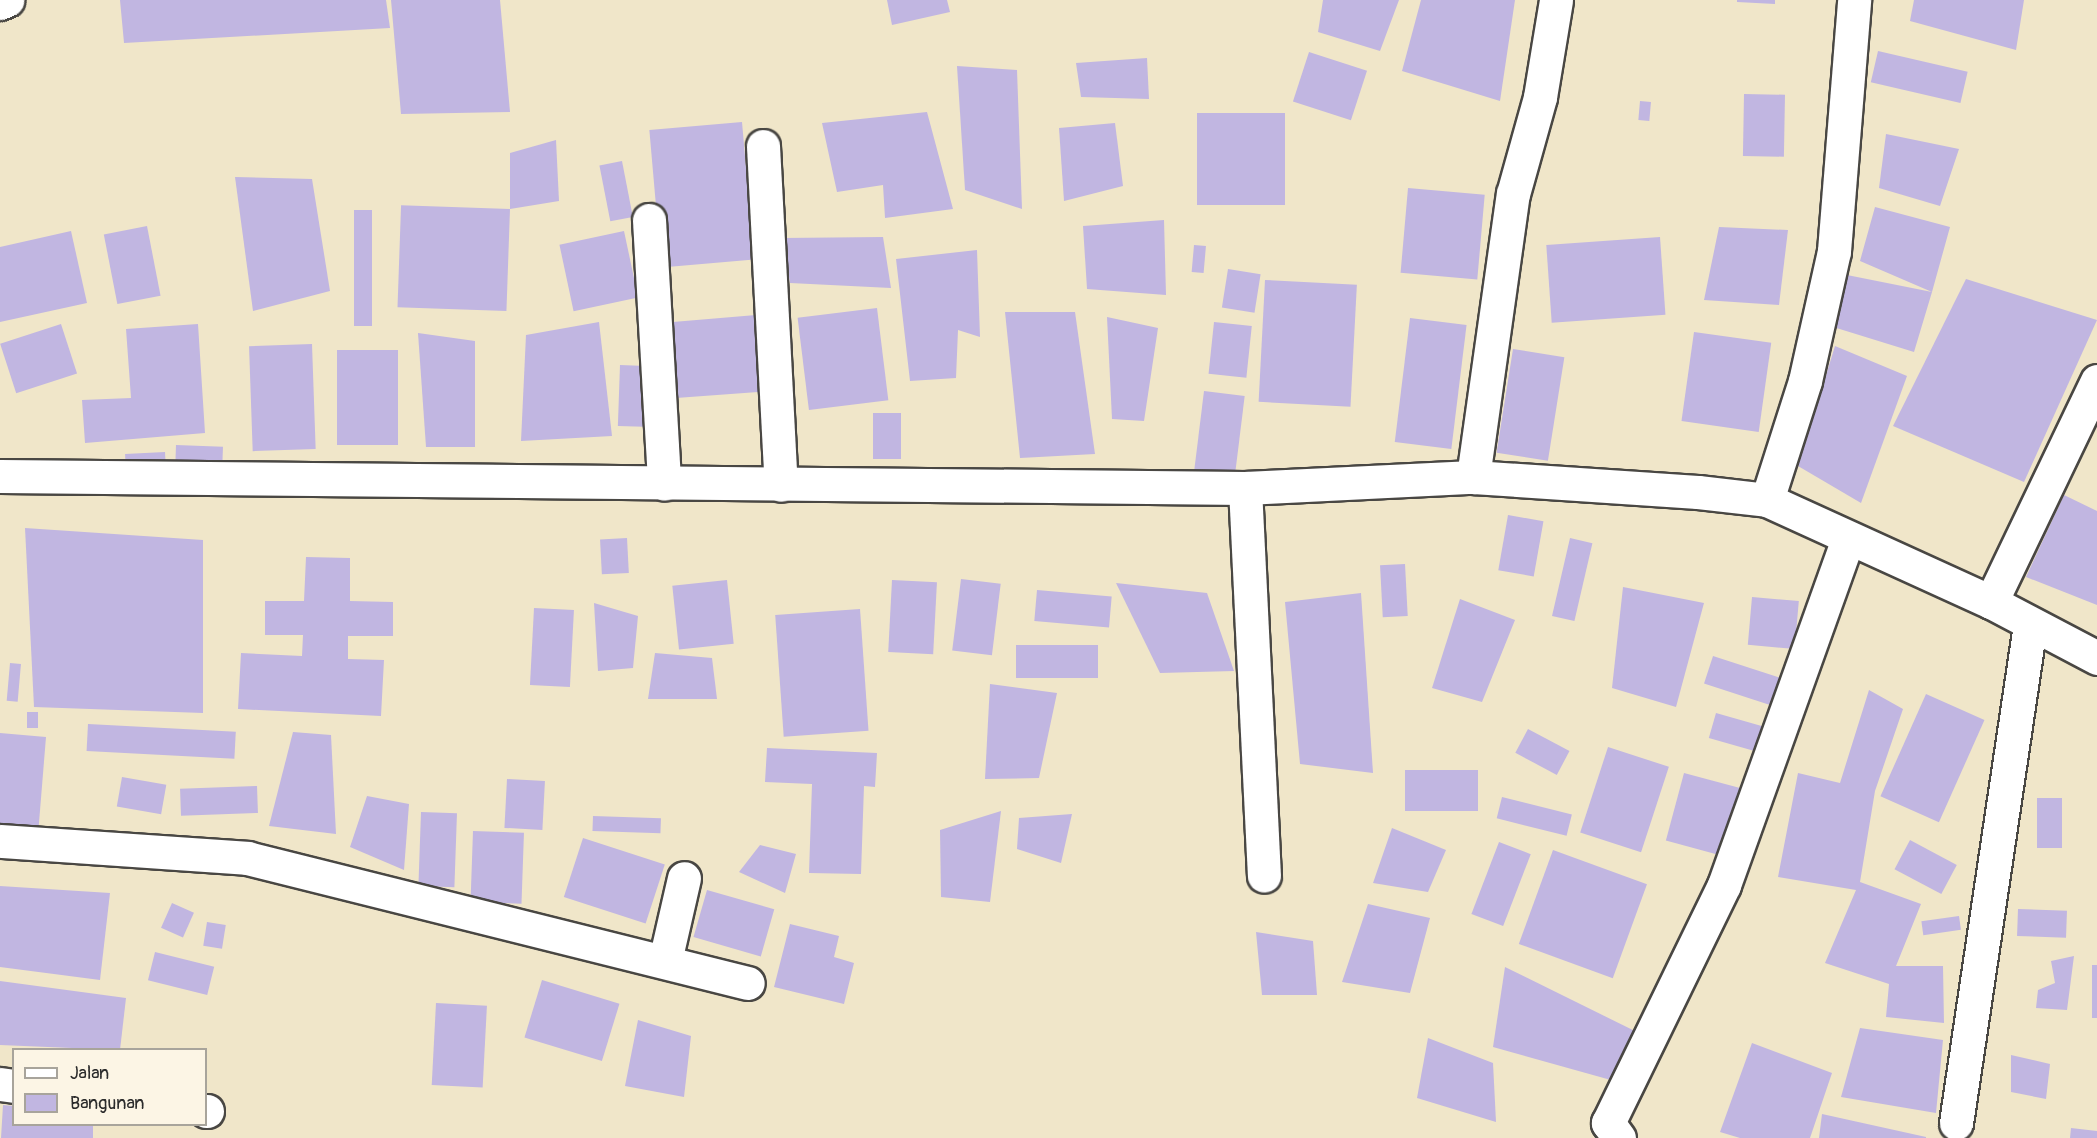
<!DOCTYPE html>
<html>
<head>
<meta charset="utf-8">
<style>
  body { margin:0 }
  #map { position:relative; width:2097px; height:1138px; overflow:hidden; background:#f0e6c9; font-family:Pangolin,sans-serif }
  div>[style] { position:absolute }
  [style*='--x'] { left:calc(var(--x)*1px); top:calc(var(--y)*1px); width:calc(var(--w)*1px); rotate:calc(var(--a)*1deg) }
  .building>* { inset:0; background:#c1b6e1; transform-origin:0 0 }
  .roads { filter:drop-shadow(2px 0 #494743) drop-shadow(-2px 0 #494743) drop-shadow(0 2px #494743) drop-shadow(0 -2px #494743) }
  .minor>* { height:33px; margin:-16.5px; padding:0 16.5px; transform-origin:16.5px; border-radius:16.5px; background:#fff }
  span { translate:-50% -50%; white-space:nowrap; text-align:center; line-height:1.15; -webkit-text-stroke:5px #fcf5e5; paint-order:stroke }
  .legend { position:absolute; left:12px; top:1048px; width:195px; height:78px; box-sizing:border-box; background:#fcf5e5; border:2px solid #a8a49b; margin:0; padding:8px 10px; list-style:none; font-size:18px; color:#2b2b2b }
  .legend li { display:flex; align-items:center; gap:12px; height:30px }
  .legend b { width:30px; border:2px solid #a8a49b }
</style>
</head>
<body>
<div id="map">
  <div class="building">
    <i style="clip-path:polygon(120px 0,386px 0,390px 28px,124px 43px)"></i>
    <i style="clip-path:polygon(391px 0,500px 0,510px 112px,401px 114px)"></i>
    <i style="clip-path:polygon(887px 0,947px 0,950px 12px,892px 25px)"></i>
    <i style="clip-path:polygon(1323px 0,1399px 0,1380px 51px,1318px 32px)"></i>
    <i style="clip-path:polygon(1421px 0,1515px 0,1500px 101px,1402px 71px)"></i>
    <i style="clip-path:polygon(1737px 0,1775px 0,1775px 4px,1737px 2px)"></i>
    <i style="clip-path:polygon(1914px 0,2024px 0,2016px 50px,1910px 21px)"></i>
    <i style="left:1878px;top:51px;width:92px;height:32px;rotate:13deg"></i>
    <i style="left:1309px;top:52px;width:61px;height:52px;rotate:18deg"></i>
    <i style="clip-path:polygon(1147px 58px,1149px 99px,1081px 97px,1076px 63px)"></i>
    <i style="clip-path:polygon(957px 66px,1017px 70px,1022px 209px,965px 190px)"></i>
    <i style="left:1744px;top:94px;width:41px;height:62px;rotate:1deg"></i>
    <i style="left:1640px;top:101px;width:11px;height:19px;rotate:5deg"></i>
    <i style="clip-path:polygon(927px 112px,953px 209px,885px 218px,883px 185px,837px 192px,822px 123px)"></i>
    <i style="left:1197px;top:113px;width:88px;height:92px"></i>
    <i style="left:742px;top:122px;width:138px;height:93px;rotate:85deg"></i>
    <i style="clip-path:polygon(1115px 123px,1123px 186px,1064px 201px,1059px 128px)"></i>
    <i style="clip-path:polygon(1886px 134px,1959px 149px,1940px 206px,1879px 188px)"></i>
    <i style="clip-path:polygon(556px 140px,559px 201px,510px 209px,510px 153px)"></i>
    <i style="left:622px;top:161px;width:57px;height:23px;rotate:79deg"></i>
    <i style="clip-path:polygon(235px 177px,312px 179px,330px 291px,253px 311px)"></i>
    <i style="left:1408px;top:188px;width:77px;height:85px;rotate:5deg"></i>
    <i style="clip-path:polygon(1875px 207px,1950px 227px,1932px 292px,1914px 352px,1830px 326px,1842px 274px,1932px 292px,1860px 261px)"></i>
    <i style="left:510px;top:209px;width:102px;height:109px;rotate:92deg"></i>
    <i style="left:354px;top:210px;width:18px;height:116px"></i>
    <i style="clip-path:polygon(1164px 220px,1166px 295px,1087px 289px,1083px 226px)"></i>
    <i style="left:147px;top:226px;width:71px;height:44px;rotate:79deg"></i>
    <i style="clip-path:polygon(1719px 227px,1788px 230px,1779px 305px,1704px 300px)"></i>
    <i style="clip-path:polygon(71px 231px,87px 303px,0 322px,0 247px)"></i>
    <i style="left:624px;top:231px;width:68px;height:66px;rotate:78deg"></i>
    <i style="clip-path:polygon(883px 237px,891px 288px,790px 283px,782px 238px)"></i>
    <i style="left:1660px;top:237px;width:78px;height:114px;rotate:86deg"></i>
    <i style="left:1194px;top:245px;width:12px;height:27px;rotate:5deg"></i>
    <i style="clip-path:polygon(977px 250px,980px 337px,958px 330px,956px 378px,910px 381px,896px 259px)"></i>
    <i style="left:1228px;top:269px;width:33px;height:39px;rotate:9deg"></i>
    <i style="clip-path:polygon(1966px 279px,2097px 320px,2024px 482px,1893px 426px)"></i>
    <i style="left:1265px;top:280px;width:92px;height:122px;rotate:3deg"></i>
    <i style="left:877px;top:308px;width:93px;height:80px;rotate:83deg"></i>
    <i style="clip-path:polygon(1005px 312px,1075px 312px,1095px 454px,1020px 458px)"></i>
    <i style="clip-path:polygon(756px 315px,758px 392px,676px 398px,661px 323px)"></i>
    <i style="clip-path:polygon(1107px 317px,1158px 328px,1144px 421px,1112px 419px)"></i>
    <i style="left:1410px;top:318px;width:57px;height:125px;rotate:7deg"></i>
    <i style="clip-path:polygon(599px 322px,612px 436px,521px 441px,526px 335px)"></i>
    <i style="left:1214px;top:322px;width:38px;height:52px;rotate:6deg"></i>
    <i style="left:61px;top:324px;width:52px;height:64px;rotate:72deg"></i>
    <i style="clip-path:polygon(198px 324px,205px 433px,85px 443px,82px 400px,131px 398px,126px 329px)"></i>
    <i style="left:1694px;top:332px;width:78px;height:90px;rotate:8deg"></i>
    <i style="clip-path:polygon(418px 333px,475px 341px,475px 447px,426px 447px)"></i>
    <i style="left:312px;top:344px;width:105px;height:63px;rotate:88deg"></i>
    <i style="clip-path:polygon(1835px 346px,1907px 376px,1861px 503px,1798px 466px)"></i>
    <i style="left:1513px;top:349px;width:52px;height:105px;rotate:9deg"></i>
    <i style="left:337px;top:350px;width:61px;height:95px"></i>
    <i style="left:620px;top:365px;width:26px;height:61px;rotate:2deg"></i>
    <i style="left:1204px;top:391px;width:41px;height:85px;rotate:7deg"></i>
    <i style="left:873px;top:413px;width:28px;height:46px"></i>
    <i style="left:176px;top:445px;width:47px;height:25px;rotate:2deg"></i>
    <i style="left:165px;top:452px;width:20px;height:40px;rotate:87deg"></i>
    <i style="clip-path:polygon(2064px 495px,2097px 511px,2097px 605px,2026px 577px)"></i>
    <i style="left:1508px;top:515px;width:36px;height:56px;rotate:10deg"></i>
    <i style="clip-path:polygon(25px 528px,203px 540px,203px 713px,34px 707px)"></i>
    <i style="left:627px;top:538px;width:35px;height:27px;rotate:87deg"></i>
    <i style="left:1570px;top:538px;width:23px;height:80px;rotate:13deg"></i>
    <i style="clip-path:polygon(306px 557px,350px 558px,350px 601px,393px 602px,393px 636px,348px 636px,348px 659px,384px 660px,381px 716px,238px 709px,241px 653px,302px 656px,303px 635px,265px 635px,265px 601px,304px 601px)"></i>
    <i style="left:1405px;top:564px;width:52px;height:25px;rotate:87deg"></i>
    <i style="left:961px;top:579px;width:40px;height:72px;rotate:7deg"></i>
    <i style="left:727px;top:580px;width:64px;height:55px;rotate:84deg"></i>
    <i style="left:892px;top:580px;width:45px;height:72px;rotate:3deg"></i>
    <i style="clip-path:polygon(1116px 583px,1207px 593px,1234px 671px,1160px 673px)"></i>
    <i style="clip-path:polygon(1623px 587px,1704px 603px,1676px 707px,1612px 688px)"></i>
    <i style="left:1037px;top:590px;width:75px;height:31px;rotate:5deg"></i>
    <i style="clip-path:polygon(1361px 593px,1373px 773px,1300px 764px,1285px 602px)"></i>
    <i style="left:1752px;top:597px;width:47px;height:48px;rotate:5deg"></i>
    <i style="clip-path:polygon(1460px 599px,1515px 620px,1482px 702px,1432px 688px)"></i>
    <i style="clip-path:polygon(594px 603px,638px 616px,633px 668px,598px 671px)"></i>
    <i style="left:534px;top:608px;width:40px;height:77px;rotate:3deg"></i>
    <i style="left:860px;top:609px;width:122px;height:85px;rotate:86deg"></i>
    <i style="left:1016px;top:645px;width:82px;height:33px"></i>
    <i style="clip-path:polygon(655px 653px,712px 658px,717px 699px,648px 699px)"></i>
    <i style="left:1713px;top:656px;width:75px;height:29px;rotate:18deg"></i>
    <i style="left:10px;top:663px;width:11px;height:38px;rotate:5deg"></i>
    <i style="clip-path:polygon(990px 684px,1057px 693px,1039px 778px,985px 779px)"></i>
    <i style="clip-path:polygon(1869px 690px,1903px 709px,1875px 791px,1860px 882px,1921px 904px,1896px 966px,1943px 966px,1944px 1023px,1886px 1017px,1889px 984px,1825px 963px,1856px 890px,1778px 877px,1798px 773px,1840px 783px)"></i>
    <i style="left:1926px;top:694px;width:64px;height:112px;rotate:24deg"></i>
    <i style="left:27px;top:712px;width:11px;height:16px"></i>
    <i style="left:1716px;top:713px;width:52px;height:26px;rotate:16deg"></i>
    <i style="left:88px;top:724px;width:148px;height:27px;rotate:3deg"></i>
    <i style="left:1528px;top:729px;width:47px;height:27px;rotate:28deg"></i>
    <i style="clip-path:polygon(293px 732px,331px 735px,336px 834px,269px 826px)"></i>
    <i style="clip-path:polygon(0 733px,46px 737px,38px 835px,0 831px)"></i>
    <i style="left:1608px;top:747px;width:64px;height:90px;rotate:18deg"></i>
    <i style="clip-path:polygon(767px 748px,877px 753px,875px 787px,864px 786px,861px 874px,809px 873px,812px 784px,765px 782px)"></i>
    <i style="left:1405px;top:770px;width:73px;height:41px"></i>
    <i style="left:1684px;top:773px;width:58px;height:70px;rotate:15deg"></i>
    <i style="left:122px;top:777px;width:45px;height:30px;rotate:10deg"></i>
    <i style="left:507px;top:779px;width:38px;height:49px;rotate:3deg"></i>
    <i style="left:257px;top:786px;width:27px;height:77px;rotate:88deg"></i>
    <i style="clip-path:polygon(367px 796px,409px 804px,404px 870px,350px 847px)"></i>
    <i style="left:1502px;top:797px;width:72px;height:22px;rotate:14deg"></i>
    <i style="left:2037px;top:798px;width:25px;height:50px"></i>
    <i style="clip-path:polygon(1001px 811px,990px 902px,941px 897px,940px 830px)"></i>
    <i style="left:421px;top:812px;width:36px;height:74px;rotate:2deg"></i>
    <i style="clip-path:polygon(1072px 814px,1061px 863px,1017px 849px,1019px 818px)"></i>
    <i style="left:593px;top:816px;width:68px;height:15px;rotate:2deg"></i>
    <i style="clip-path:polygon(1392px 828px,1446px 850px,1428px 892px,1373px 883px)"></i>
    <i style="left:473px;top:831px;width:51px;height:71px;rotate:2deg"></i>
    <i style="left:583px;top:838px;width:86px;height:62px;rotate:18deg"></i>
    <i style="left:1910px;top:840px;width:53px;height:33px;rotate:28deg"></i>
    <i style="left:1499px;top:842px;width:34px;height:77px;rotate:21deg"></i>
    <i style="clip-path:polygon(760px 845px,796px 854px,785px 893px,739px 872px)"></i>
    <i style="left:1553px;top:850px;width:100px;height:100px;rotate:20deg"></i>
    <i style="clip-path:polygon(0 886px,110px 893px,100px 980px,0 967px)"></i>
    <i style="left:707px;top:890px;width:70px;height:49px;rotate:16deg"></i>
    <i style="left:172px;top:903px;width:24px;height:27px;rotate:24deg"></i>
    <i style="clip-path:polygon(1368px 904px,1430px 918px,1410px 993px,1342px 982px)"></i>
    <i style="left:2018px;top:909px;width:49px;height:27px;rotate:2deg"></i>
    <i style="left:1959px;top:916px;width:14px;height:38px;rotate:82deg"></i>
    <i style="left:207px;top:922px;width:19px;height:24px;rotate:9deg"></i>
    <i style="clip-path:polygon(790px 924px,839px 936px,834px 957px,854px 963px,844px 1004px,774px 987px)"></i>
    <i style="clip-path:polygon(1256px 932px,1313px 941px,1317px 995px,1262px 995px)"></i>
    <i style="left:155px;top:952px;width:61px;height:29px;rotate:14deg"></i>
    <i style="clip-path:polygon(2074px 956px,2067px 1010px,2036px 1008px,2038px 990px,2055px 983px,2051px 961px)"></i>
    <i style="left:2092px;top:965px;width:5px;height:53px"></i>
    <i style="clip-path:polygon(1505px 967px,1645px 1036px,1618px 1082px,1493px 1047px)"></i>
    <i style="left:542px;top:980px;width:81px;height:60px;rotate:17deg"></i>
    <i style="clip-path:polygon(0 981px,126px 998px,120px 1050px,0 1045px)"></i>
    <i style="left:436px;top:1003px;width:51px;height:82px;rotate:3deg"></i>
    <i style="clip-path:polygon(638px 1020px,691px 1036px,684px 1097px,625px 1086px)"></i>
    <i style="clip-path:polygon(1860px 1028px,1943px 1040px,1936px 1113px,1841px 1097px)"></i>
    <i style="clip-path:polygon(1428px 1038px,1493px 1063px,1496px 1122px,1417px 1098px)"></i>
    <i style="clip-path:polygon(1752px 1043px,1832px 1073px,1810px 1138px,1740px 1138px,1720px 1132px)"></i>
    <i style="clip-path:polygon(2011px 1055px,2050px 1064px,2046px 1099px,2011px 1092px)"></i>
    <i style="clip-path:polygon(3px 1105px,14px 1106px,14px 1125px,93px 1125px,93px 1138px,1px 1138px)"></i>
    <i style="clip-path:polygon(1822px 1114px,1926px 1137px,1926px 1138px,1819px 1138px)"></i>
    <i style="clip-path:polygon(2071px 1128px,2097px 1131px,2097px 1138px,2070px 1138px)"></i>
  </div>
  <div class="roads">
    <div class="minor">
      <i style="--x:0;--y:3;--w:8;--a:-23"></i>
      <i style="--x:763;--y:146;--w:339;--a:87"></i>
      <i style="--x:649;--y:220;--w:264;--a:86.7"></i>
      <i style="--x:0;--y:476;--w:1245;--a:0.55"></i>
      <i style="--x:1245;--y:488;--w:228;--a:-2.8"></i>
      <i style="--x:1473;--y:477;--w:225;--a:3.8"></i>
      <i style="--x:1698;--y:492;--w:69;--a:6.6"></i>
      <i style="--x:1767;--y:500;--w:246;--a:24.5"></i>
      <i style="--x:1991;--y:602;--w:120;--a:27.8"></i>
      <i style="--x:1473;--y:477;--w:286;--a:-82"></i>
      <i style="--x:1513;--y:194;--w:101;--a:-74.4"></i>
      <i style="--x:1540;--y:97;--w:98;--a:-80.6"></i>
      <i style="--x:1245;--y:488;--w:388;--a:87.2"></i>
      <i style="--x:1767;--y:500;--w:125;--a:-72.3"></i>
      <i style="--x:1805;--y:381;--w:133;--a:-77.4"></i>
      <i style="--x:1834;--y:251;--w:252;--a:-85.4"></i>
      <i style="--x:1991;--y:602;--w:245;--a:-64.4"></i>
      <i style="--x:0;--y:841;--w:248;--a:3.9"></i>
      <i style="--x:247;--y:858;--w:516;--a:14.01"></i>
      <i style="--x:665;--y:961;--w:85;--a:-77.1"></i>
      <i style="--x:0;--y:1084;--w:14;--a:8"></i>
      <i style="--x:206;--y:1111;--w:1;--a:0"></i>
      <i style="--x:1956;--y:1123;--w:503;--a:-81.55"></i>
      <i style="--x:1619;--y:1138;--w:19;--a:-126"></i>
      <i style="--x:1608;--y:1123;--w:265;--a:-64"></i>
      <i style="--x:1724;--y:885;--w:365;--a:-70.3"></i>
    </div>
  </div>
  <ul class="legend">
  <li><b style="height:8px;background:#fff"></b>Jalan</li>
  <li><b style="height:16px;background:#c1b6e1"></b>Bangunan</li>
  </ul>
</div>
</body>
</html>
